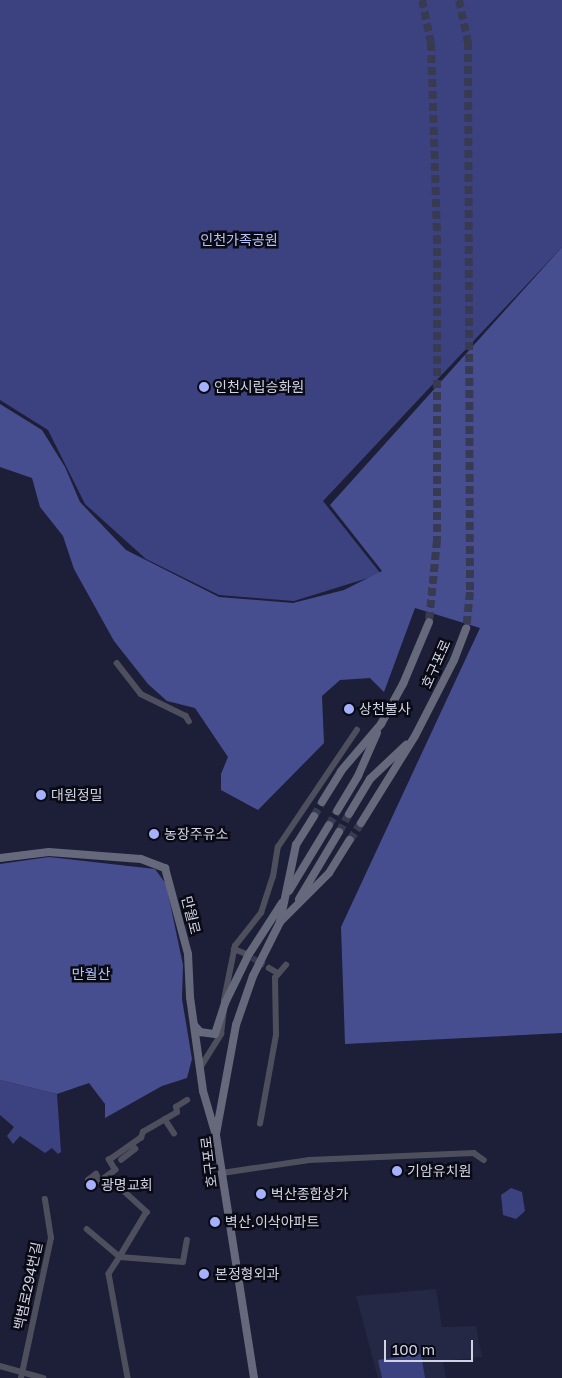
<!DOCTYPE html>
<html>
<head>
<meta charset="utf-8">
<style>
  body { margin:0 }
  #map { position:relative; width:562px; height:1378px; overflow:hidden; background:#1c1f37; font-family:"Golos Text","Noto Sans KR",sans-serif }
  div>[style] { position:absolute }
  [style*='--x'] { left:calc(var(--x)*1px); top:calc(var(--y)*1px); width:calc(var(--w)*1px); rotate:calc(var(--a)*1deg) }
  .built>* { inset:0; background:#242845 }
  .green>* { inset:0; background:#3c427f }
  .forest>* { inset:0; background:#464e90 }
  .street-tunnel>* { height:5.5px; margin-top:-2.75px; transform-origin:0; background:repeating-linear-gradient(90deg,#373a51 0 5.5px,transparent 0 8.5px) }
  .secondary-tunnel>* { height:8px; margin-top:-4px; transform-origin:0; background:repeating-linear-gradient(90deg,#373a51 0 8px,transparent 0 12px) }
  .street>* { height:5.5px; margin:-2.75px; padding:0 2.75px; transform-origin:2.75px; border-radius:2.75px; background:#4d505c }
  .secondary>* { height:8px; margin:-4px; padding:0 4px; transform-origin:4px; border-radius:4px; background:#66697c }
  .dots>* { width:14px; height:14px; translate:-50% -50%; box-sizing:border-box; border:2px solid #090a14; border-radius:50% }
  span { translate:-50% -50%; white-space:nowrap; text-align:center; line-height:1.15; -webkit-text-stroke:5px #090a14; paint-order:stroke }
  .park-label { font-size:14px; color:#b7c2fc }
  .poi-label { font-size:14px; color:#d0d3e3 }
  .left { translate:0 -50%; text-align:left }
  .street-label { font-size:14px; color:#d0d3e3 }
  .scale { position:absolute; left:384px; top:1340px; width:89px; height:22px; box-sizing:border-box; border:2px solid #d0d3e3; border-top:0; padding-left:6px; font-size:15px; line-height:18px; white-space:nowrap; color:#d0d3e3; -webkit-text-stroke:4px #090a14; paint-order:stroke }
</style>
</head>
<body>
<div id="map">
  <div class="built">
    <i style="clip-path:polygon(436px 1289px,442px 1327px,476px 1326px,482px 1357px,443px 1361px,446px 1378px,378px 1378px,356px 1296px)"></i>
  </div>
  <div class="green">
    <i style="clip-path:polygon(0 0,562px 0,562px 247px,323px 501px,381px 574px,294px 601px,219px 595px,146px 559px,85px 504px,48px 430px,0 400px)"></i>
    <i style="clip-path:polygon(0 1080px,57px 1094px,61px 1152px,58px 1154px,52px 1148px,45px 1153px,20px 1136px,13px 1144px,7px 1136px,14px 1127px,0 1115px)"></i>
    <i style="clip-path:polygon(511px 1188px,522px 1192px,525px 1211px,516px 1219px,503px 1215px,501px 1195px)"></i>
    <i style="clip-path:polygon(421px 1354px,425px 1378px,382px 1378px,378px 1360px)"></i>
  </div>
  <div class="forest">
    <i style="clip-path:polygon(562px 247px,562px 1033px,345px 1044px,341px 927px,480px 628px,415px 608px,384px 692px,370px 678px,340px 680px,322px 696px,324px 743px,258px 810px,221px 790px,221px 774px,228px 757px,195px 708px,167px 701px,148px 684px,114px 641px,74px 569px,63px 536px,40px 507px,32px 478px,0 467px,0 404px,42px 430px,65px 467px,80px 502px,126px 550px,219px 597px,293px 603px,344px 590px,382px 571px,330px 505px)"></i>
    <i style="clip-path:polygon(49px 857px,155px 869px,166px 884px,183px 965px,182px 999px,192px 1059px,187px 1078px,162px 1086px,105px 1118px,105px 1104px,89px 1083px,57px 1094px,0 1080px,0 864px)"></i>
  </div>
  <div class="street-tunnel">
    <i style="--x:245;--y:954;--w:28;--a:30"></i>
  </div>
  <div class="secondary-tunnel">
    <i style="--x:422;--y:0;--w:44;--a:78.2"></i>
    <i style="--x:431;--y:43;--w:193;--a:88.2"></i>
    <i style="--x:437;--y:236;--w:304;--a:90"></i>
    <i style="--x:437;--y:540;--w:82;--a:95.6"></i>
    <i style="--x:459;--y:0;--w:43;--a:77.9"></i>
    <i style="--x:468;--y:42;--w:550;--a:89.79"></i>
    <i style="--x:470;--y:592;--w:36;--a:96"></i>
    <i style="--x:314;--y:816;--w:16;--a:-60"></i>
    <i style="--x:329;--y:825;--w:16;--a:-60"></i>
    <i style="--x:339;--y:832;--w:21;--a:-61"></i>
    <i style="--x:350;--y:840;--w:20;--a:-57"></i>
  </div>
  <div class="street">
    <i style="--x:117;--y:663;--w:39;--a:52"></i>
    <i style="--x:141;--y:694;--w:50;--a:26.1"></i>
    <i style="--x:186;--y:716;--w:6;--a:59"></i>
    <i style="--x:234;--y:949;--w:11;--a:22"></i>
    <i style="--x:269;--y:968;--w:10;--a:29"></i>
    <i style="--x:224;--y:1000;--w:55;--a:-78.5"></i>
    <i style="--x:235;--y:946;--w:42;--a:-51.8"></i>
    <i style="--x:261;--y:913;--w:38;--a:-72"></i>
    <i style="--x:273;--y:877;--w:30;--a:-81"></i>
    <i style="--x:278;--y:847;--w:141;--a:-56"></i>
    <i style="--x:200;--y:1068;--w:40;--a:-58"></i>
    <i style="--x:221;--y:1034;--w:23;--a:-83"></i>
    <i style="--x:165;--y:1119;--w:17;--a:57"></i>
    <i style="--x:260;--y:1124;--w:90;--a:-79.8"></i>
    <i style="--x:276;--y:1035;--w:57;--a:-91"></i>
    <i style="--x:275;--y:978;--w:17;--a:-50"></i>
    <i style="--x:121;--y:1160;--w:18;--a:-38"></i>
    <i style="--x:135;--y:1149;--w:5;--a:-127"></i>
    <i style="--x:222;--y:1173;--w:88;--a:-8.5"></i>
    <i style="--x:309;--y:1160;--w:165;--a:-2.4"></i>
    <i style="--x:474;--y:1153;--w:12;--a:35"></i>
    <i style="--x:111;--y:1179;--w:49;--a:42.5"></i>
    <i style="--x:147;--y:1212;--w:52;--a:121"></i>
    <i style="--x:120;--y:1257;--w:63;--a:4.5"></i>
    <i style="--x:183;--y:1262;--w:22;--a:-80"></i>
    <i style="--x:88;--y:1180;--w:10;--a:-37"></i>
    <i style="--x:96;--y:1174;--w:8;--a:60"></i>
    <i style="--x:100;--y:1181;--w:19;--a:-36"></i>
    <i style="--x:115;--y:1170;--w:12;--a:-121"></i>
    <i style="--x:109;--y:1160;--w:39;--a:-35"></i>
    <i style="--x:141;--y:1138;--w:6;--a:-72"></i>
    <i style="--x:143;--y:1132;--w:39;--a:-30"></i>
    <i style="--x:177;--y:1112;--w:5;--a:-101"></i>
    <i style="--x:176;--y:1107;--w:13;--a:-32"></i>
    <i style="--x:87;--y:1229;--w:43;--a:40.3"></i>
    <i style="--x:120;--y:1257;--w:20;--a:123"></i>
    <i style="--x:109;--y:1274;--w:106;--a:79.6"></i>
    <i style="--x:0;--y:1366;--w:45;--a:15.6"></i>
    <i style="--x:21;--y:1378;--w:143;--a:-77.9"></i>
    <i style="--x:51;--y:1238;--w:39;--a:-99"></i>
  </div>
  <div class="secondary">
    <i style="--x:322;--y:802;--w:36;--a:-58"></i>
    <i style="--x:341;--y:771;--w:62;--a:-49.6"></i>
    <i style="--x:381;--y:724;--w:46;--a:-61.2"></i>
    <i style="--x:403;--y:684;--w:67;--a:-67.2"></i>
    <i style="--x:337;--y:811;--w:41;--a:-59"></i>
    <i style="--x:358;--y:776;--w:47;--a:-66.2"></i>
    <i style="--x:349;--y:814;--w:41;--a:-59"></i>
    <i style="--x:370;--y:779;--w:50;--a:-43.4"></i>
    <i style="--x:361;--y:823;--w:102;--a:-58.2"></i>
    <i style="--x:415;--y:736;--w:85;--a:-62.8"></i>
    <i style="--x:454;--y:660;--w:34;--a:-69"></i>
    <i style="--x:0;--y:858;--w:49;--a:-7"></i>
    <i style="--x:49;--y:852;--w:92;--a:4.4"></i>
    <i style="--x:141;--y:859;--w:26;--a:21"></i>
    <i style="--x:165;--y:868;--w:89;--a:75"></i>
    <i style="--x:188;--y:954;--w:43;--a:87.3"></i>
    <i style="--x:190;--y:997;--w:95;--a:82.1"></i>
    <i style="--x:203;--y:1091;--w:43;--a:73.7"></i>
    <i style="--x:289;--y:891;--w:77;--a:-58.8"></i>
    <i style="--x:299;--y:899;--w:78;--a:-59.2"></i>
    <i style="--x:280;--y:922;--w:69;--a:-45"></i>
    <i style="--x:329;--y:873;--w:39;--a:-58"></i>
    <i style="--x:195;--y:1026;--w:8;--a:50"></i>
    <i style="--x:200;--y:1032;--w:15;--a:8"></i>
    <i style="--x:215;--y:1034;--w:33;--a:-72"></i>
    <i style="--x:225;--y:1003;--w:55;--a:-63.9"></i>
    <i style="--x:249;--y:954;--w:61;--a:-57.1"></i>
    <i style="--x:254;--y:1378;--w:247;--a:-98.9"></i>
    <i style="--x:216;--y:1134;--w:111;--a:-79.6"></i>
    <i style="--x:236;--y:1025;--w:52;--a:-70.9"></i>
    <i style="--x:253;--y:976;--w:60;--a:-63.4"></i>
    <i style="--x:280;--y:922;--w:79;--a:-78.3"></i>
    <i style="--x:296;--y:845;--w:34;--a:-58"></i>
  </div>
  <div class="dots">
    <i style="left:204px;top:387px;background:#a5b1fc"></i>
    <i style="left:349px;top:709px;background:#a5b1fc"></i>
    <i style="left:41px;top:795px;background:#a5b1fc"></i>
    <i style="left:154px;top:834px;background:#a5b1fc"></i>
    <i style="left:397px;top:1171px;background:#a5b1fc"></i>
    <i style="left:91px;top:1185px;background:#a5b1fc"></i>
    <i style="left:261px;top:1194px;background:#a5b1fc"></i>
    <i style="left:215px;top:1222px;background:#a5b1fc"></i>
    <i style="left:204px;top:1274px;background:#a5b1fc"></i>
  </div>
  <div class="park-label">
    <span style="left:239px;top:240px">인천가족공원</span>
    <span style="left:91px;top:974px">만월산</span>
  </div>
  <div class="poi-label">
    <span class="left" style="left:214px;top:387px">인천시립승화원</span>
    <span class="left" style="left:359px;top:709px">상천불사</span>
    <span class="left" style="left:51px;top:795px">대원정밀</span>
    <span class="left" style="left:164px;top:834px">농장주유소</span>
    <span class="left" style="left:407px;top:1171px">기암유치원</span>
    <span class="left" style="left:101px;top:1185px">광명교회</span>
    <span class="left" style="left:271px;top:1194px">벅산종합상가</span>
    <span class="left" style="left:225px;top:1222px">벽산.이삭아파트</span>
    <span class="left" style="left:215px;top:1274px">본정형외과</span>
  </div>
  <div class="street-label">
    <span style="left:436px;top:664px;rotate:-66deg">호구포로</span>
    <span style="left:191px;top:915px;rotate:76deg">만월로</span>
    <span style="left:209px;top:1162px;rotate:-97deg">호구포로</span>
    <span style="left:28px;top:1286px;rotate:-78deg">백범로294번길</span>
  </div>
  <div class="scale">100 m</div>
</div>
</body>
</html>
